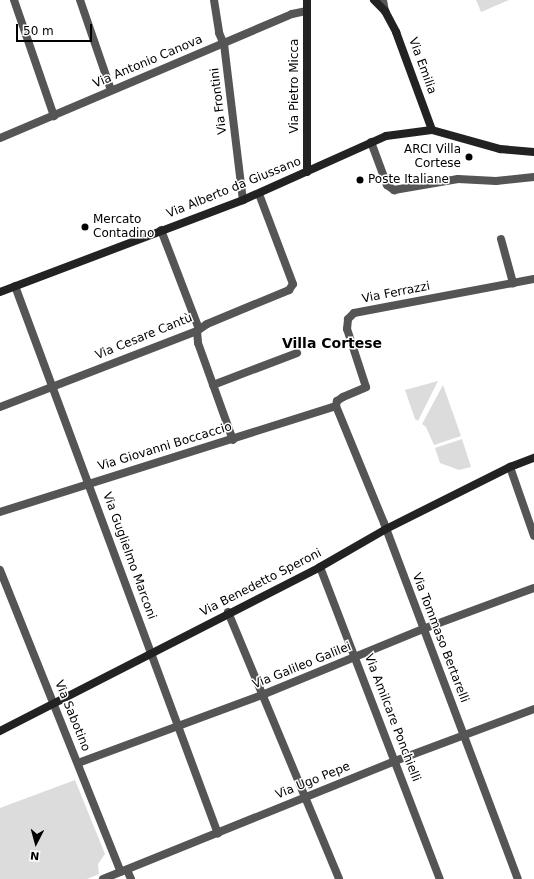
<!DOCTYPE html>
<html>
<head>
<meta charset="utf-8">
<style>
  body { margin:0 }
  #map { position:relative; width:534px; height:879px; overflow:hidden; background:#fff; font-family:"DejaVu Sans",sans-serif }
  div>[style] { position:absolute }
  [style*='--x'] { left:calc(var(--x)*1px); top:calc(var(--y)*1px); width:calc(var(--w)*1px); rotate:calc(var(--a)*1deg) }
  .green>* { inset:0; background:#dcdcdc }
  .street>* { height:8px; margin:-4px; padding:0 4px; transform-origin:4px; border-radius:4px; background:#555 }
  .secondary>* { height:8px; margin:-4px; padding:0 4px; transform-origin:4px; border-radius:4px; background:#222 }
  .dots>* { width:11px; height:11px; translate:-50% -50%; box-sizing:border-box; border:2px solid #fff; border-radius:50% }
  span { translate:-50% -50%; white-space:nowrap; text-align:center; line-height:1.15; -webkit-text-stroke:3px #fff; paint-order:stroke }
  .street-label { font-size:12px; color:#000 }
  .poi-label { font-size:12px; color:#000 }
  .right { translate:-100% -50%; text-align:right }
  .left { translate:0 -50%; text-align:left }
  .quarter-label { font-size:14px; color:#000; font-weight:700 }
  .north { position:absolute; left:16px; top:823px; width:40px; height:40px; -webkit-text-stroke:3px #fff; paint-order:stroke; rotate:186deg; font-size:11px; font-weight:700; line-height:16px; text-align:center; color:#000 }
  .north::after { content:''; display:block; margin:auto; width:14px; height:18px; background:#000; clip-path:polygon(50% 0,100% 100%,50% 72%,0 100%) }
  .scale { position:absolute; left:16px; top:24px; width:76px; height:18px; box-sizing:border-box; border:2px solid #000; border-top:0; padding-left:5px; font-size:12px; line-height:14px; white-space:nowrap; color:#000; -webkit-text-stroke:3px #fff; paint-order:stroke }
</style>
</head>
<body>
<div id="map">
  <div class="green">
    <i style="clip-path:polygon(476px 0,509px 0,481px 12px)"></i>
    <i style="clip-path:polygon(438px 381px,418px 421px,415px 419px,405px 390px)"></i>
    <i style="clip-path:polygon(443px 385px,461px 436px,434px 445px,426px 427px,422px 424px)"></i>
    <i style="clip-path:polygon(462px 439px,471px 467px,459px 470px,440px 463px,435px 448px)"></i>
    <i style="clip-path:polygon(75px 780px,105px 854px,98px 864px,99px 874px,87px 879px,0 879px,0 808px)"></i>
  </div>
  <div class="street">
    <i style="--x:14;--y:0;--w:123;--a:71"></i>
    <i style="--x:80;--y:0;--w:95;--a:71"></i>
    <i style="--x:214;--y:0;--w:33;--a:81"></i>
    <i style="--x:219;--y:33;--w:12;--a:66"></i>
    <i style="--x:224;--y:44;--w:157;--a:83.1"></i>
    <i style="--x:383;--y:0;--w:11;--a:80"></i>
    <i style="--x:0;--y:138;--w:317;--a:-23"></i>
    <i style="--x:292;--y:14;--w:14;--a:-12"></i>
    <i style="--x:371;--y:142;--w:46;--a:69.6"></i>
    <i style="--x:387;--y:185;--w:9;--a:36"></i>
    <i style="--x:394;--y:190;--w:65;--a:-9.8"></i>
    <i style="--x:458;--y:179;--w:38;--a:3"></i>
    <i style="--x:496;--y:181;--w:38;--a:-6"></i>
    <i style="--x:161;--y:230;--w:106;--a:69"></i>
    <i style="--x:501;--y:239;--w:46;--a:74.7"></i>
    <i style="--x:15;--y:286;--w:584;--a:69.67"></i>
    <i style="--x:197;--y:331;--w:12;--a:85"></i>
    <i style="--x:198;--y:343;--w:103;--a:70.2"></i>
    <i style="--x:213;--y:385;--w:90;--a:-20.9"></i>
    <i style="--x:336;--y:406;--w:126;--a:67.7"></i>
    <i style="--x:384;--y:523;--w:380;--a:69.4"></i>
    <i style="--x:336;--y:406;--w:5;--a:-79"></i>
    <i style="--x:337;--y:401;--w:7;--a:-34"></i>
    <i style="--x:343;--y:397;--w:25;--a:-23"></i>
    <i style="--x:366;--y:387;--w:61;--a:-108.1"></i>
    <i style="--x:347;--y:329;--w:10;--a:-84"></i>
    <i style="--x:348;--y:319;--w:8;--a:-45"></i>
    <i style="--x:354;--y:313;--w:183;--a:-10.7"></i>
    <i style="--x:0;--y:407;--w:211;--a:-21.1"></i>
    <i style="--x:197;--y:331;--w:12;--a:-35"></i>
    <i style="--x:207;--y:324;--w:89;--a:-22.5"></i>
    <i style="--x:289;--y:290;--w:7;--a:-56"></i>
    <i style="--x:293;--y:284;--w:96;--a:-110.7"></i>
    <i style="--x:510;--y:467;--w:73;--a:70.8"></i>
    <i style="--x:0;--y:512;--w:352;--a:-17.5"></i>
    <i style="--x:320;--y:567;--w:334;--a:69"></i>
    <i style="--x:0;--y:570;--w:325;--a:68.2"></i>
    <i style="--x:228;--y:612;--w:289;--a:67.4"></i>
    <i style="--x:78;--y:763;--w:196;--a:-20.3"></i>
    <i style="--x:262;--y:695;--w:174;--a:-22.3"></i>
    <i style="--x:423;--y:629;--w:118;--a:-20.3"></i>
    <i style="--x:127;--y:870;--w:10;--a:66"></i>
    <i style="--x:103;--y:879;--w:315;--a:-22"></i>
    <i style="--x:395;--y:761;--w:148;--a:-20.5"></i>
  </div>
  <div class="secondary">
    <i style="--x:307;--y:0;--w:172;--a:90"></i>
    <i style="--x:374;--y:0;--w:16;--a:45"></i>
    <i style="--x:385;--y:11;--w:24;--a:62"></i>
    <i style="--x:396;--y:32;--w:104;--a:69.8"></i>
    <i style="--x:0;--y:292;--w:260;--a:-20.7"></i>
    <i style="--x:243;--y:200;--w:157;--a:-24.1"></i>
    <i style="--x:386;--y:136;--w:46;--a:-7.4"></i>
    <i style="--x:432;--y:130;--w:71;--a:15.6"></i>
    <i style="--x:500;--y:149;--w:34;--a:5"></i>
    <i style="--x:0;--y:731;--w:360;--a:-27.1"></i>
    <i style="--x:320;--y:567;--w:76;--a:-29.9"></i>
    <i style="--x:386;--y:529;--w:139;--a:-26.6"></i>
    <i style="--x:510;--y:467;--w:26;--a:-21"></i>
  </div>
  <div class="dots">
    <i style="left:469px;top:157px;background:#000"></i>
    <i style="left:360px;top:180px;background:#000"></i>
    <i style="left:85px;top:227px;background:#000"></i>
  </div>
  <div class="street-label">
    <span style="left:148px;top:62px;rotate:-23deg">Via Antonio Canova</span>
    <span style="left:422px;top:66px;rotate:70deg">Via Emilia</span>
    <span style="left:295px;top:86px;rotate:-90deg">Via Pietro Micca</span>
    <span style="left:219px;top:101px;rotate:-97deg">Via Frontini</span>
    <span style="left:234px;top:188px;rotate:-22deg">Via Alberto da Giussano</span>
    <span style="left:396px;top:293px;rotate:-11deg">Via Ferrazzi</span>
    <span style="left:144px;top:337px;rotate:-22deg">Via Cesare Cantù</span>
    <span style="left:165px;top:447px;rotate:-17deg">Via Giovanni Boccaccio</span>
    <span style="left:129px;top:556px;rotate:70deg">Via Guglielmo Marconi</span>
    <span style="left:261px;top:583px;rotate:-27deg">Via Benedetto Speroni</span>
    <span style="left:440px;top:638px;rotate:69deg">Via Tommaso Bertarelli</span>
    <span style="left:302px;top:666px;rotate:-22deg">Via Galileo Galilei</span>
    <span style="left:72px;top:716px;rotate:68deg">Via Sabotino</span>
    <span style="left:392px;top:718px;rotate:69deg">Via Amilcare Ponchielli</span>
    <span style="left:313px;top:781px;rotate:-22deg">Via Ugo Pepe</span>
  </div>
  <div class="poi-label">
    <span class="right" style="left:461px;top:157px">ARCI Villa<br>Cortese</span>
    <span class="left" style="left:368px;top:180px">Poste Italiane</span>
    <span class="left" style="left:93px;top:227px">Mercato<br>Contadino</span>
  </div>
  <div class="quarter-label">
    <span style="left:332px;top:343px">Villa Cortese</span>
  </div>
  <div class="north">N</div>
  <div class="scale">50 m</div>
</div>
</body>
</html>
